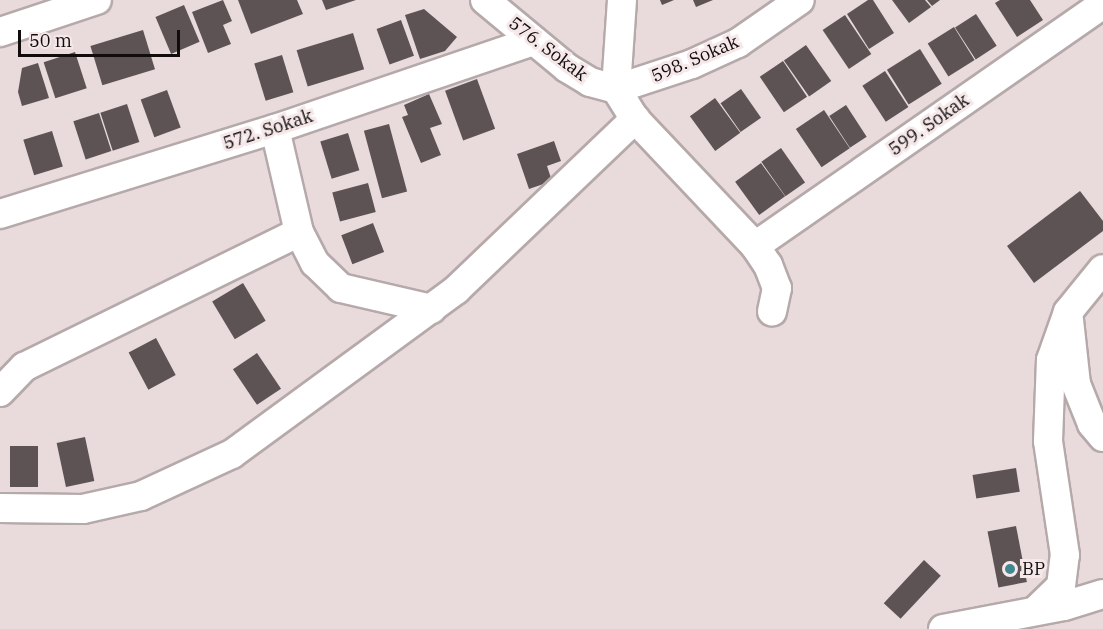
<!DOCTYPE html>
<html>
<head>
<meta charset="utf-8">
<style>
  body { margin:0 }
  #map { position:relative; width:1103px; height:629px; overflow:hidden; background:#e9dbdc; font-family:"IBM Plex Serif",serif }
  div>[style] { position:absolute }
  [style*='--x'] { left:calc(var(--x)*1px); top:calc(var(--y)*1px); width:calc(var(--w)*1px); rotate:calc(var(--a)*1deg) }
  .building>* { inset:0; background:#5e5354; transform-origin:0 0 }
  .roads { filter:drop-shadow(2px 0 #b6a9aa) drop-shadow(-2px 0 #b6a9aa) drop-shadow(0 2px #b6a9aa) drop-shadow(0 -2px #b6a9aa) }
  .minor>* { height:28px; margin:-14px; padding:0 14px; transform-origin:14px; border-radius:14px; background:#fff }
  .dots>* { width:16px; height:16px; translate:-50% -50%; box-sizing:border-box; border:3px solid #f6e8e9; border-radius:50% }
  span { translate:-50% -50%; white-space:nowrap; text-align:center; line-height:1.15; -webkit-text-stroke:6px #f6e8e9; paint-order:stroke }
  .street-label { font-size:18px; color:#110d0d }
  .poi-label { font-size:18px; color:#110d0d }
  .left { translate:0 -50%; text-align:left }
  .scale { position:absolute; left:18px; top:30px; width:162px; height:27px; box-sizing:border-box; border:3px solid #110d0d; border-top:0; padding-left:8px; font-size:18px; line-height:21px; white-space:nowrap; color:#110d0d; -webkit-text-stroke:4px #f6e8e9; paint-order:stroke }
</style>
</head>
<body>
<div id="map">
  <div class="building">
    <i style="clip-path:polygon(223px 0,232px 21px,223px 25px,231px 44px,208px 53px,192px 12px)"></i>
    <i style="clip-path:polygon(238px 0,297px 0,303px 14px,251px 34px)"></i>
    <i style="clip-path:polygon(322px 0,356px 0,326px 10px)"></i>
    <i style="clip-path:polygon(660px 0,674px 0,662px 5px)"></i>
    <i style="clip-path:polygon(693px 0,713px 0,696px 7px)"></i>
    <i style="clip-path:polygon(868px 0,873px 0,894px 33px,869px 49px,847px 14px)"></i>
    <i style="clip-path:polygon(892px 0,925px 0,931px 7px,909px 23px)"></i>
    <i style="clip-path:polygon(927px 0,940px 0,932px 6px)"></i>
    <i style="clip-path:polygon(1000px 0,1030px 0,1043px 20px,1017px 37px,995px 3px)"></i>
    <i style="left:184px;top:5px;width:40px;height:31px;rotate:67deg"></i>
    <i style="clip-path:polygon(424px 9px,457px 37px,445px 51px,420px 59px,405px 15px)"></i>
    <i style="left:976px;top:14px;width:38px;height:25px;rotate:57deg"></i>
    <i style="left:845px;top:15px;width:47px;height:27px;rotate:56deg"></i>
    <i style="left:401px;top:20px;width:38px;height:26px;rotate:70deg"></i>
    <i style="left:954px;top:27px;width:39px;height:31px;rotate:58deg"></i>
    <i style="left:143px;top:30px;width:41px;height:55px;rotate:73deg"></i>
    <i style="left:353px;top:33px;width:38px;height:59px;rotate:73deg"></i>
    <i style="left:806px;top:45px;width:44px;height:27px;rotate:55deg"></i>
    <i style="left:920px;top:49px;width:41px;height:39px;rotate:58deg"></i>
    <i style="left:75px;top:52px;width:38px;height:33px;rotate:72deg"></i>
    <i style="left:282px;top:55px;width:39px;height:29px;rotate:73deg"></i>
    <i style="left:783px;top:61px;width:43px;height:28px;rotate:56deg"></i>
    <i style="clip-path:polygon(38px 63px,49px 98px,22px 106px,18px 92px,22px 68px)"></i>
    <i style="left:885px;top:71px;width:43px;height:27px;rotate:57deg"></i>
    <i style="left:477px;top:79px;width:53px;height:34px;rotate:70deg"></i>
    <i style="left:741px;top:89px;width:35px;height:25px;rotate:55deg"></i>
    <i style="left:167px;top:90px;width:40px;height:28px;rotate:70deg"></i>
    <i style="clip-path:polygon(429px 94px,442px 124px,430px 128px,441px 155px,421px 163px,402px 117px,408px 115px,404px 105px)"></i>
    <i style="left:715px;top:98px;width:43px;height:31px;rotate:54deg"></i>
    <i style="left:127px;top:104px;width:40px;height:28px;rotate:72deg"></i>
    <i style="left:846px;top:105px;width:38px;height:20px;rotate:57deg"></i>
    <i style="left:824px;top:110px;width:46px;height:34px;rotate:56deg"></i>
    <i style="left:99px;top:113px;width:40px;height:27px;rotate:72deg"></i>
    <i style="left:389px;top:124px;width:70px;height:26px;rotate:75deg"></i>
    <i style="left:52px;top:131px;width:37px;height:30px;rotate:73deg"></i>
    <i style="left:348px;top:133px;width:39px;height:29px;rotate:73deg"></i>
    <i style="clip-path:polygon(554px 141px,561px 161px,547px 166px,552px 181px,529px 189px,517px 154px)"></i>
    <i style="left:781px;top:148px;width:42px;height:24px;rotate:55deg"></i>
    <i style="left:761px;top:163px;width:41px;height:32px;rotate:54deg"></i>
    <i style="left:368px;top:183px;width:30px;height:37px;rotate:75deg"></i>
    <i style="clip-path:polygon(1080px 191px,1103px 221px,1103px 231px,1034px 283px,1007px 246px)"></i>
    <i style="left:373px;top:223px;width:31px;height:34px;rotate:69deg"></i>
    <i style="left:243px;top:283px;width:44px;height:36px;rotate:59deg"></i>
    <i style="left:156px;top:338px;width:42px;height:31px;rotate:62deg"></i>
    <i style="left:257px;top:353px;width:43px;height:29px;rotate:56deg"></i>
    <i style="left:85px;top:437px;width:45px;height:29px;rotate:78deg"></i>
    <i style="left:10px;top:446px;width:28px;height:41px"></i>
    <i style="left:1016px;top:468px;width:24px;height:44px;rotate:81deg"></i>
    <i style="left:1016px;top:526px;width:57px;height:29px;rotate:79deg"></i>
    <i style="left:924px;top:560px;width:23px;height:59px;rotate:43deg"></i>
  </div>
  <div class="roads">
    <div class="minor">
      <i style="--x:485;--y:0;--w:107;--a:39.7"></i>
      <i style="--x:567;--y:68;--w:27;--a:31"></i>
      <i style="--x:590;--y:82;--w:27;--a:15"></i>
      <i style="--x:622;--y:0;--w:89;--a:93.9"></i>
      <i style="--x:616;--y:89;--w:36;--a:58"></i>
      <i style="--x:635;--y:119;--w:175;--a:46.6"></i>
      <i style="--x:755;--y:246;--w:23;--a:56"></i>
      <i style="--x:768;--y:265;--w:25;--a:69"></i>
      <i style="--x:777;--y:288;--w:24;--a:102"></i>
      <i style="--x:0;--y:32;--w:102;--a:-18.3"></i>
      <i style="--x:616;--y:89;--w:80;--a:-18.2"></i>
      <i style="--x:692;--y:64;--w:51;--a:-24.5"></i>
      <i style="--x:738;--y:43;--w:75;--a:-34.7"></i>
      <i style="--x:275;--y:129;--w:106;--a:76.9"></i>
      <i style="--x:299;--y:232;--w:35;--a:63"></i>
      <i style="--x:315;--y:263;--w:36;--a:44"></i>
      <i style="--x:341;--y:288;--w:93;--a:13"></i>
      <i style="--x:0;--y:214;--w:288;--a:-17.2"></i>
      <i style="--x:275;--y:129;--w:273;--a:-18.8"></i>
      <i style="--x:755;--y:246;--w:424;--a:-34.8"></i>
      <i style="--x:1069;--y:320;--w:64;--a:83.8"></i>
      <i style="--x:1076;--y:384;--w:43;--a:68.2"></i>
      <i style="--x:1092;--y:424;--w:17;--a:50"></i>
      <i style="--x:0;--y:392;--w:35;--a:-46"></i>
      <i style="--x:24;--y:367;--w:306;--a:-26.1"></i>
      <i style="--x:0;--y:508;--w:83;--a:0.7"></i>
      <i style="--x:83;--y:509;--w:59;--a:-12.6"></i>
      <i style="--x:141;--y:496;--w:100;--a:-24.8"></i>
      <i style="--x:232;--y:454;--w:278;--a:-36.2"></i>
      <i style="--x:456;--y:290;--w:248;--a:-43.7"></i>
      <i style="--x:1035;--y:611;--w:36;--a:-44"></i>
      <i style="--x:1061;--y:586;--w:31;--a:-83"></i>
      <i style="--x:1065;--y:555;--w:115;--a:-98.5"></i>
      <i style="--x:1048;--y:441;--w:81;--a:-87.9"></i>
      <i style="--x:1051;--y:360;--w:51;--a:-70.5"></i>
      <i style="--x:1068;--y:312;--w:55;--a:-50.9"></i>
      <i style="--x:943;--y:629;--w:123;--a:-10.8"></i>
      <i style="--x:1064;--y:606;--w:41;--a:-17.1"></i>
    </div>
  </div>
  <div class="dots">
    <i style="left:1010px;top:569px;background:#408791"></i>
  </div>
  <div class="street-label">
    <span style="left:548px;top:49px;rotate:37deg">576. Sokak</span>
    <span style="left:695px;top:59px;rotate:-23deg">598. Sokak</span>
    <span style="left:929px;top:125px;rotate:-35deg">599. Sokak</span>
    <span style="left:268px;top:130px;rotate:-18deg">572. Sokak</span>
  </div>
  <div class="poi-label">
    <span class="left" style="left:1022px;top:569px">BP</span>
  </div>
  <div class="scale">50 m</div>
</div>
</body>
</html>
